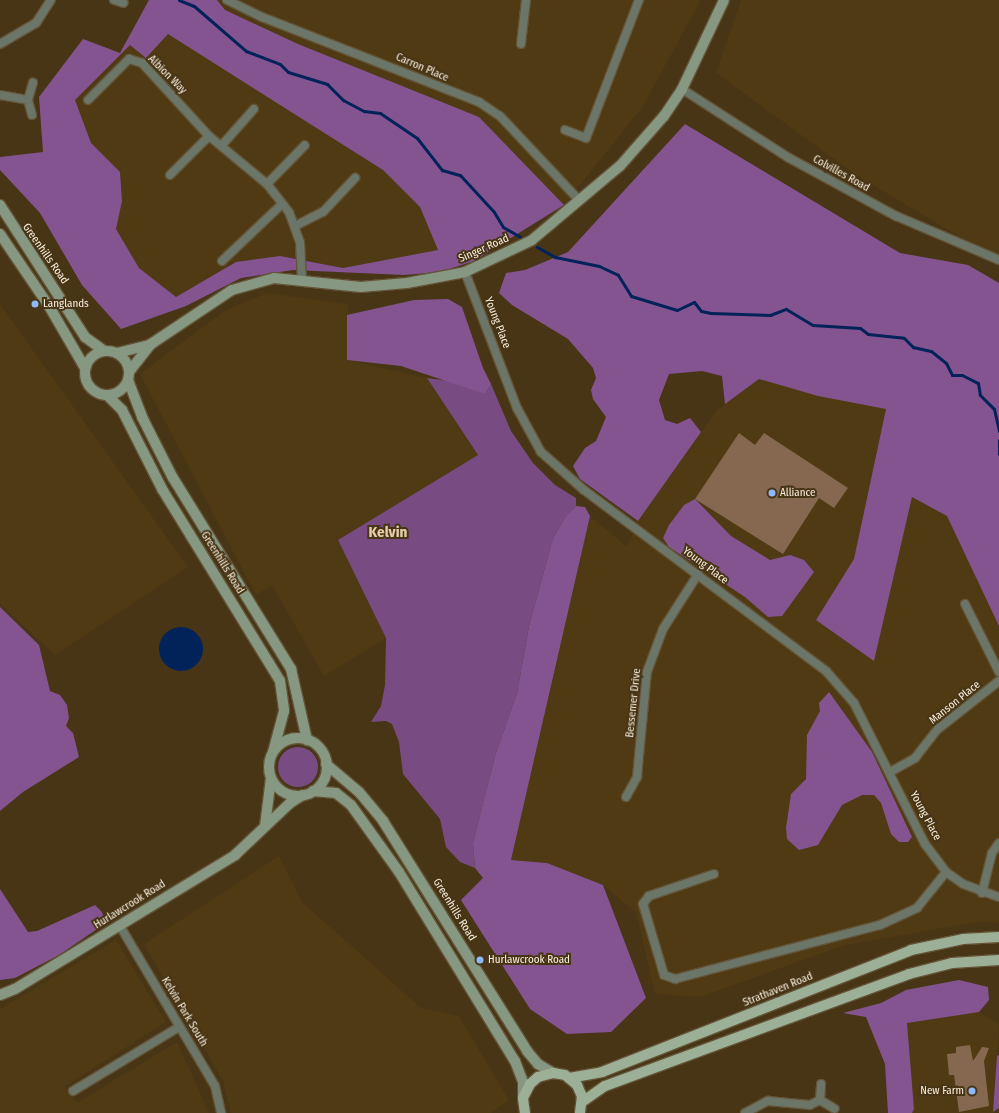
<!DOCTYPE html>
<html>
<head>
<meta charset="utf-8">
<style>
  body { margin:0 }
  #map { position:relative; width:999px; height:1113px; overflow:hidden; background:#473516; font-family:"Fira Sans Condensed",sans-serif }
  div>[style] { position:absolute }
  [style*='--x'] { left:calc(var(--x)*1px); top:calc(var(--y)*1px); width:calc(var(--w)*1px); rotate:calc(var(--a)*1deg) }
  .built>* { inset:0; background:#503a13 }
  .green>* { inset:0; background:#784c83 }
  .round { border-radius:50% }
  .forest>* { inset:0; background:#845490 }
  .water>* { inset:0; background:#01235a }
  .stream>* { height:3px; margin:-1.5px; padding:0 1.5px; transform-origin:1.5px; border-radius:1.5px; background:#01235a }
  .building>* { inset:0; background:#866850 }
  .roads { filter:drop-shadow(1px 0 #645336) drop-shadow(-1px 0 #645336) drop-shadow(0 1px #645336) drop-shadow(0 -1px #645336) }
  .street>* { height:8px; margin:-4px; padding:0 4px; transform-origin:4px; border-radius:4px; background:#6b7568 }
  .secondary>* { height:10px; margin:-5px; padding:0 5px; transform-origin:5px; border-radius:5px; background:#869782 }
  .secondary>.ring { margin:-5px; padding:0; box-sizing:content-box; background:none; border:10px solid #869782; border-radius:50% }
  .primary>* { height:10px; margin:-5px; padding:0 5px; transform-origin:5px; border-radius:5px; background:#9bb096 }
  .dots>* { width:11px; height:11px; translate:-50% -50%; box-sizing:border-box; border:2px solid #473516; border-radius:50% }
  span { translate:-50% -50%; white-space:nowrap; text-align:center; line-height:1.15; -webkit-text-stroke:4px #473516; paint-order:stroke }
  .street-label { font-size:11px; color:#faefde }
  .poi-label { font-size:11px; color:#faefde }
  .left { translate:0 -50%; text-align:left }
  .right { translate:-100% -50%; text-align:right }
  .district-label { font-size:15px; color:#e5cfac; font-weight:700 }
</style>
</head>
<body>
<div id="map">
  <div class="built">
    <i style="clip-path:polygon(217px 0,701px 0,643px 106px,564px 205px,479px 117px,298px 44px,225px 10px)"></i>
    <i style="clip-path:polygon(741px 0,999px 0,999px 260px,856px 175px,716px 73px)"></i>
    <i style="clip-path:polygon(168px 33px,383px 170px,420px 207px,438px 250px,343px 268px,280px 256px,236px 262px,176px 297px,139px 268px,116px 229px,122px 201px,120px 172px,91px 143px,75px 100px,130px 45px)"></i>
    <i style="clip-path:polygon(267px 293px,348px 304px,347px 360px,427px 378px,478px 455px,338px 540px,386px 638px,324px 676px,272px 585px,256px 595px,140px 374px,226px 310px)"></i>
    <i style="clip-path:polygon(0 304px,188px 567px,55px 655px,0 604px)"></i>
    <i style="clip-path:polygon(759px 379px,886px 409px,854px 559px,816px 620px,874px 660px,912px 496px,947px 516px,999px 623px,999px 923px,983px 921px,845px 945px,700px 997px,655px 994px,636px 912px,603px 885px,547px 863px,511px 860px,590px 516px,627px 547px,638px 521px,716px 411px)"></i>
    <i style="clip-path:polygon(279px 856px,302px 902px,421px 1008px,459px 1016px,509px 1100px,491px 1113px,231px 1113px,223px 1081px,144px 944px)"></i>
    <i style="clip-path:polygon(116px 940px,166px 1022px,65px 1086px,77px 1103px,177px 1042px,209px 1113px,0 1113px,0 1009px)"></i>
    <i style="clip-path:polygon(976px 1011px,999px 1024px,994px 1113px,912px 1113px,914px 1109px,906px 1023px)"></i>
  </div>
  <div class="green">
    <i style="clip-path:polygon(427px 378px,457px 382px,485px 394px,491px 384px,511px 431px,533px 463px,555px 485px,576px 498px,576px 506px,566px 516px,553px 538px,529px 626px,517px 693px,495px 756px,473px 843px,475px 868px,460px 862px,446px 847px,440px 819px,403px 774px,399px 742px,392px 724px,386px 721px,371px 722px,381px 706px,385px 685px,386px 638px,338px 540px,478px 455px)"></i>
    <i class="round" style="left:278px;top:747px;width:40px;height:40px"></i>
  </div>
  <div class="forest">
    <i style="clip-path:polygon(evenodd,149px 0,217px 0,225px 10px,298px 44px,479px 117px,564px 205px,474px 261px,440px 272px,404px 275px,293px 270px,241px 278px,186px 306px,121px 329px,82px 285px,40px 213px,0 170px,0 157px,43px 152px,39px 97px,83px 39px,120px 53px,149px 0,168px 34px,383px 170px,420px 207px,438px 250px,343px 268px,280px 256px,236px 262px,176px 297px,139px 268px,116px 229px,122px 201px,120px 172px,91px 143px,75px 100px,130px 45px,146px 58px,168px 34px)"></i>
    <i style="clip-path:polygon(685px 124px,900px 253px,968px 265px,999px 283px,999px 626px,947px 516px,912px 497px,874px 661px,816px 620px,854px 559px,886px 409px,818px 396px,759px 379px,725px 404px,722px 376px,702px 371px,669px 374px,659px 400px,665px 420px,677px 424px,690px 418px,701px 432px,638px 521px,580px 479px,573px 466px,585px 448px,596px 441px,606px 417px,593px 399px,591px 390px,596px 378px,593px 368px,568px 339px,512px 305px,499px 293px,506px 273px,525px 270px,568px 252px)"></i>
    <i style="clip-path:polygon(448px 299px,462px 307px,483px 368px,491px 384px,485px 394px,401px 366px,347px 360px,347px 315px,414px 300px)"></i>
    <i style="clip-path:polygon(695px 499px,731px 536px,770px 560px,790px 555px,804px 560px,814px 572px,782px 616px,768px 617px,745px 597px,669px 547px,663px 538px,669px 525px,684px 505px)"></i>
    <i style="clip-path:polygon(576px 506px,585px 507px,590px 516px,511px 860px,547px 863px,603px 885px,646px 998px,611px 1032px,567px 1034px,530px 1009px,461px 900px,483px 878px,475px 868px,473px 843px,495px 756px,517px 693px,529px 626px,553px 538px,566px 516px)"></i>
    <i style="clip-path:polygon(0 607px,39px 645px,50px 691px,60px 695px,67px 705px,69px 718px,66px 726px,73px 733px,79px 757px,23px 792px,0 811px)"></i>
    <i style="clip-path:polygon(829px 692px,872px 752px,912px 837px,908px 842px,899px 842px,891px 834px,881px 803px,874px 795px,862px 795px,842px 805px,818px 845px,799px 850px,787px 839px,786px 828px,791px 794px,806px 779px,807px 735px,820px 711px,819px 703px)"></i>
    <i style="clip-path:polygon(0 889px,28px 932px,37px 931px,95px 905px,102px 912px,106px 923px,59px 955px,15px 978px,0 980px)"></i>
    <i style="clip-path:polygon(959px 980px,988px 987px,989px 1000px,979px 1012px,907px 1023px,914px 1109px,912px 1113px,888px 1113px,885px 1064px,866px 1017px,843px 1013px,881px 1003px,906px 990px)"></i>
    <i style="clip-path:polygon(999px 1055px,999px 1108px,993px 1112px,997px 1056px)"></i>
  </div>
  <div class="water">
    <i class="round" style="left:159px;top:627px;width:44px;height:44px"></i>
  </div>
  <div class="stream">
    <i style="--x:179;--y:0;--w:16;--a:22"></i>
    <i style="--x:194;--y:6;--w:69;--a:40.9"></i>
    <i style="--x:246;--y:51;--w:36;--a:21"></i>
    <i style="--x:280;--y:64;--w:11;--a:45"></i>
    <i style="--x:288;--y:72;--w:41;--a:17.1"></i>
    <i style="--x:327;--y:84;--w:23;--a:45"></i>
    <i style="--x:343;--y:100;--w:24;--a:28"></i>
    <i style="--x:364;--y:111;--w:16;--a:7"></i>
    <i style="--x:380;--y:113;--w:45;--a:34"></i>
    <i style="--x:417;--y:138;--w:41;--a:52"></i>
    <i style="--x:442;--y:170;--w:19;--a:16"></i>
    <i style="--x:460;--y:175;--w:50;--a:47.4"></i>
    <i style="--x:494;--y:212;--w:17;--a:59"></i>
    <i style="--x:503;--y:227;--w:20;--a:30"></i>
    <i style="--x:537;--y:247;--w:21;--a:29"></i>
    <i style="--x:555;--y:257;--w:45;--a:11.6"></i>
    <i style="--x:599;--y:266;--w:21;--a:25"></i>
    <i style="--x:618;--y:275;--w:25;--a:58"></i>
    <i style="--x:631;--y:296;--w:48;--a:16.9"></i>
    <i style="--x:677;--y:310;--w:19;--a:-25"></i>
    <i style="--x:694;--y:302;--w:11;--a:52"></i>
    <i style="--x:701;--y:311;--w:10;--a:11"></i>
    <i style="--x:711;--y:313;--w:59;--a:1.9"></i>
    <i style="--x:770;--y:315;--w:17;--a:-21"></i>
    <i style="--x:786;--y:309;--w:31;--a:31"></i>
    <i style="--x:813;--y:325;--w:47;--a:3.7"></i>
    <i style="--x:860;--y:328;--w:10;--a:37"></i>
    <i style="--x:868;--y:334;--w:36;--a:6"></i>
    <i style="--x:904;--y:338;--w:13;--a:45"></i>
    <i style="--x:913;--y:347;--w:18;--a:13"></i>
    <i style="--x:931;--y:351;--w:19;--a:39"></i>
    <i style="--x:946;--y:363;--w:13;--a:63"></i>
    <i style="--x:952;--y:375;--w:10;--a:0"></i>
    <i style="--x:962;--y:375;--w:18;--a:27"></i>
    <i style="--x:978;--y:383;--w:12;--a:81"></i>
    <i style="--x:980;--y:395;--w:20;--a:45"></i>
    <i style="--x:994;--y:409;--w:23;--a:77"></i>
    <i style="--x:999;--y:440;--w:14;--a:90"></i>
  </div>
  <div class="building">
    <i style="clip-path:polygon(739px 433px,755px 445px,764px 433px,848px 488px,834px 508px,819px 498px,783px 554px,695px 499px)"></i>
    <i style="clip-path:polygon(970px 1045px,973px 1061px,982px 1047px,989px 1048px,984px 1061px,989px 1106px,959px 1112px,954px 1075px,949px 1075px,947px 1054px,956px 1053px,956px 1047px)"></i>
  </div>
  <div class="roads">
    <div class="street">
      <i style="--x:114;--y:0;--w:10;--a:17"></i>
      <i style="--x:227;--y:0;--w:39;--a:26"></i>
      <i style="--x:262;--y:17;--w:233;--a:21.4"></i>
      <i style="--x:479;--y:102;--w:25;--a:34"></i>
      <i style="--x:500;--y:116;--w:115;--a:46.8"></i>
      <i style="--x:0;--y:44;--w:42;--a:-30.3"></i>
      <i style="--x:36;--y:23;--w:27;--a:-57"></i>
      <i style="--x:521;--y:44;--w:44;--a:-83.5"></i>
      <i style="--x:682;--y:89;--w:127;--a:32.8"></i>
      <i style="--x:789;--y:158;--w:122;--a:28.5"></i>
      <i style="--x:896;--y:216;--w:112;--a:23.1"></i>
      <i style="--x:0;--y:95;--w:28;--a:10"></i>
      <i style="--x:88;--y:100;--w:58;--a:-45"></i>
      <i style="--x:129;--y:59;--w:14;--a:17"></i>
      <i style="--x:142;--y:63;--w:99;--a:47.5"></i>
      <i style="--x:209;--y:136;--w:75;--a:39.6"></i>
      <i style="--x:267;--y:184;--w:36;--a:52"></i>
      <i style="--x:289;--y:212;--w:32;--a:70"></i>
      <i style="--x:300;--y:242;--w:36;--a:87"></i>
      <i style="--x:32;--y:115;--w:16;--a:-105"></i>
      <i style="--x:28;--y:100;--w:18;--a:-74"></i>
      <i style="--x:565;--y:130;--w:22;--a:21"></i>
      <i style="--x:586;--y:138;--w:148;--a:-69"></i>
      <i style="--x:222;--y:145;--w:48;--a:-48.4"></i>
      <i style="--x:170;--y:175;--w:55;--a:-45"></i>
      <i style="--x:267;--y:184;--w:54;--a:-45.7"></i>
      <i style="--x:295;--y:226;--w:31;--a:-27"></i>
      <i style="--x:323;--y:212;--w:47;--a:-46.7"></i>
      <i style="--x:222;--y:261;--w:83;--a:-43.5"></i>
      <i style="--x:465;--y:272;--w:146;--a:69.1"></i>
      <i style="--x:517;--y:408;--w:50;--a:61.4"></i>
      <i style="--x:541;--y:452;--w:57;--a:41.5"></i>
      <i style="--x:584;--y:490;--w:302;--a:36.8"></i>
      <i style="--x:826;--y:671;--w:43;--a:48.8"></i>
      <i style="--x:854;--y:703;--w:158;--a:63.3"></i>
      <i style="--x:925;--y:844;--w:35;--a:53"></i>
      <i style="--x:946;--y:872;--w:21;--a:35"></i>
      <i style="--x:963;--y:884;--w:38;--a:20"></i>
      <i style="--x:965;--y:604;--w:76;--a:63.4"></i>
      <i style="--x:890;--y:772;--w:29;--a:-29"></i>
      <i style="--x:915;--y:758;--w:37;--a:-52"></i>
      <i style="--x:938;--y:729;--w:78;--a:-38.2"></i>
      <i style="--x:626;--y:797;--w:23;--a:-61"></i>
      <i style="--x:637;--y:777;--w:105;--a:-84.6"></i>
      <i style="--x:647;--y:672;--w:46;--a:-69.6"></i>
      <i style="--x:663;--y:629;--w:65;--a:-57.5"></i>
      <i style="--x:714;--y:874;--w:69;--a:161.3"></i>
      <i style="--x:649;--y:896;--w:10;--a:127"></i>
      <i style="--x:643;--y:904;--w:74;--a:73.5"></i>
      <i style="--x:664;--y:975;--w:12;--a:20"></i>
      <i style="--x:675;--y:979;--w:212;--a:-14.8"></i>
      <i style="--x:880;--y:925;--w:41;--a:-24.7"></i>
      <i style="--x:917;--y:908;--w:46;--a:-51.1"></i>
      <i style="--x:982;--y:893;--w:41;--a:-76"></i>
      <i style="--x:992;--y:853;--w:12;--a:-55"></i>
      <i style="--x:120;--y:926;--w:186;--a:59.3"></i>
      <i style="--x:215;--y:1086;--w:28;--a:77"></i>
      <i style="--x:73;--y:1091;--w:124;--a:-31.1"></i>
      <i style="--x:820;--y:1100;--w:17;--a:31"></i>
      <i style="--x:745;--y:1113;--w:26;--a:-28"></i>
      <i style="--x:768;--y:1101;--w:42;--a:5.4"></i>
      <i style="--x:810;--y:1105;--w:11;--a:-27"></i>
      <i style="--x:820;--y:1100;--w:16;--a:-86"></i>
    </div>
    <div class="secondary">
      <i style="--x:0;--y:205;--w:157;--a:57.2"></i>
      <i style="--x:85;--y:337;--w:24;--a:36"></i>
      <i style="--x:0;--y:234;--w:87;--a:55.8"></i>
      <i style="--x:49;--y:306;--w:72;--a:59.9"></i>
      <i class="ring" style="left:85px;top:351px;width:34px;height:34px"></i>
      <i style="--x:117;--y:353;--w:33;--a:-14"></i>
      <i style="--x:129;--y:372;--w:36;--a:-52"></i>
      <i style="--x:151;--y:344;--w:97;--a:-33.7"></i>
      <i style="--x:232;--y:290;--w:44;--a:-15.9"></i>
      <i style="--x:274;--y:278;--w:87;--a:5.9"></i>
      <i style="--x:361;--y:287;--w:46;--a:-5"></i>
      <i style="--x:407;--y:283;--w:59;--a:-10.7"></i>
      <i style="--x:465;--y:272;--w:74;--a:-25.5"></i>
      <i style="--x:532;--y:240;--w:115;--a:-40.1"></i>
      <i style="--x:620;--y:166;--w:67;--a:-48.7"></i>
      <i style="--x:664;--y:116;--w:32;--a:-56"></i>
      <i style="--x:682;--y:89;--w:98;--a:-64.7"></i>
      <i style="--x:128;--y:380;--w:40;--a:69"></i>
      <i style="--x:142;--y:417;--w:68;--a:63.1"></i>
      <i style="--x:173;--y:478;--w:225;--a:58.3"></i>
      <i style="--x:291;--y:669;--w:73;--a:77.3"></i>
      <i style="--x:108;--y:396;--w:20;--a:45"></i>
      <i style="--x:122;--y:410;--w:89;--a:63.1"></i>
      <i style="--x:162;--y:489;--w:225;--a:58.4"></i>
      <i style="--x:280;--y:681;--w:30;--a:82"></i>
      <i style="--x:284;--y:711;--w:42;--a:105"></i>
      <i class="ring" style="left:269px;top:738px;width:48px;height:48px"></i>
      <i style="--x:326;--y:764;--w:43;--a:40.3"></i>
      <i style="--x:359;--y:792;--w:38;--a:50"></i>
      <i style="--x:383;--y:821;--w:271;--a:57.9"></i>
      <i style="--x:527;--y:1051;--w:17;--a:50"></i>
      <i style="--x:538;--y:1064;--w:17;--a:31"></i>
      <i style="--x:313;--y:791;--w:23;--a:5"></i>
      <i style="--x:336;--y:793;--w:19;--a:39"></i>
      <i style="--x:351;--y:805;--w:82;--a:54.4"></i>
      <i style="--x:399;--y:872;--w:222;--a:58.5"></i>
      <i style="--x:515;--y:1061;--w:22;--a:69"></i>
      <i style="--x:523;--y:1082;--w:16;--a:90"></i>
      <i style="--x:265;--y:826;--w:48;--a:-82.9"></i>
      <i style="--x:0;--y:995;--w:16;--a:-22"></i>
      <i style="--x:15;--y:989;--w:258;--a:-31.3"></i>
      <i style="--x:235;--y:855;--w:76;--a:-43.4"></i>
      <i style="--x:290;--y:803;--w:15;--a:-32"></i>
    </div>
    <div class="primary">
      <i style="--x:569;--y:1078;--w:34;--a:-10"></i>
      <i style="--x:602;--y:1072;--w:332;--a:-21.5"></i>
      <i style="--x:911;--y:950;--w:53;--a:-11.9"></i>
      <i style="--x:963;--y:939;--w:36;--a:-3"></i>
      <i style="--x:582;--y:1102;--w:28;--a:-35"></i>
      <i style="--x:605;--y:1086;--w:324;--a:-20.2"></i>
      <i style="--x:909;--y:974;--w:44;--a:-14.3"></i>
      <i style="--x:952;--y:963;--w:47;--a:-3.7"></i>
      <i style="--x:525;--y:1113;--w:15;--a:-98"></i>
      <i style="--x:523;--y:1098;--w:16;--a:-63"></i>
      <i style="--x:530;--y:1084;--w:11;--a:-41"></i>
      <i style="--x:538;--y:1077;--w:16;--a:-15"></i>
      <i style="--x:553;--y:1073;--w:12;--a:9"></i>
      <i style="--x:565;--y:1075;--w:16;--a:40"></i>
      <i style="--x:577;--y:1085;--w:12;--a:66"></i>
      <i style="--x:582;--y:1096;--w:17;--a:97"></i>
    </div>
  </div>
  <div class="dots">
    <i style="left:35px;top:304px;background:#8eb9fc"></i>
    <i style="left:772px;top:493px;background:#8eb9fc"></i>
    <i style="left:480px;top:960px;background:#8eb9fc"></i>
    <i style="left:972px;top:1091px;background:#8eb9fc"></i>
  </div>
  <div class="street-label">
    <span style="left:422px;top:68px;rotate:23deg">Carron Place</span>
    <span style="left:167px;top:75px;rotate:45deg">Albion Way</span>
    <span style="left:841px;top:174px;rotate:29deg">Colvilles Road</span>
    <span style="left:484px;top:249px;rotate:-24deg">Singer Road</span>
    <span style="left:45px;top:254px;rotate:55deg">Greenhills Road</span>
    <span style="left:497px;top:323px;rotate:69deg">Young Place</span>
    <span style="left:222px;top:563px;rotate:58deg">Greenhills Road</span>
    <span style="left:705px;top:566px;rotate:37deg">Young Place</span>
    <span style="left:634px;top:703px;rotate:-84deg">Bessemer Drive</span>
    <span style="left:955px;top:703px;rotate:-39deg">Manson Place</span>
    <span style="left:925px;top:816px;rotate:62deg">Young Place</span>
    <span style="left:130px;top:905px;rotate:-32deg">Hurlawcrook Road</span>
    <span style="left:454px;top:910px;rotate:58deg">Greenhills Road</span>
    <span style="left:778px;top:990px;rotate:-22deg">Strathaven Road</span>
    <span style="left:184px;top:1012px;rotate:59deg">Kelvin Park South</span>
  </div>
  <div class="poi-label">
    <span class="left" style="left:43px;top:304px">Langlands</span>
    <span class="left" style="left:780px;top:493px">Alliance</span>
    <span class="left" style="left:488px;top:960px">Hurlawcrook Road</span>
    <span class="right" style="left:964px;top:1091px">New Farm</span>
  </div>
  <div class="district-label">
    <span style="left:388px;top:533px">Kelvin</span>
  </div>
</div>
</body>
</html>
